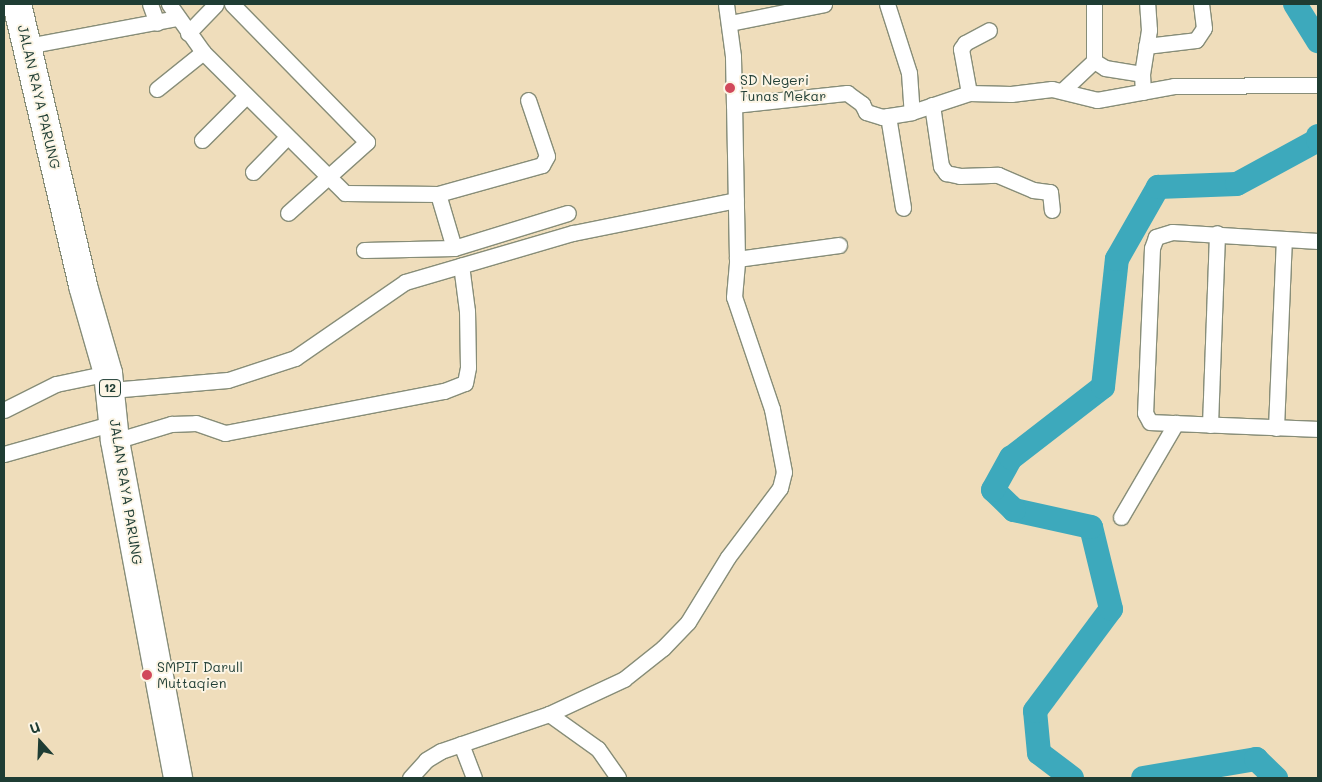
<!DOCTYPE html>
<html>
<head>
<meta charset="utf-8">
<style>
  body { margin:0 }
  #map { position:relative; width:1322px; height:782px; overflow:hidden; background:#efddbb; font-family:Mali,sans-serif }
  div>[style] { position:absolute }
  [style*='--x'] { left:calc(var(--x)*1px); top:calc(var(--y)*1px); width:calc(var(--w)*1px); rotate:calc(var(--a)*1deg) }
  .river>* { height:24px; margin:-12px; padding:0 12px; transform-origin:12px; border-radius:12px; background:#3da9bc }
  .roads { filter:drop-shadow(1px 0 #878d78) drop-shadow(-1px 0 #878d78) drop-shadow(0 1px #878d78) drop-shadow(0 -1px #878d78) }
  .street>* { height:15px; margin:-7.5px; padding:0 7.5px; transform-origin:7.5px; border-radius:7.5px; background:#fff }
  .highway>* { height:28px; margin:-14px; padding:0 14px; transform-origin:14px; border-radius:14px; background:#fff }
  .dots>* { width:14px; height:14px; translate:-50% -50%; box-sizing:border-box; border:2px solid #fcf5e5; border-radius:50% }
  span { translate:-50% -50%; white-space:nowrap; text-align:center; line-height:1.15; -webkit-text-stroke:4px #fcf5e5; paint-order:stroke }
  .shield-label span { padding:1px 4px; background:#fcf5e5; border:1px solid; border-radius:4px; -webkit-text-stroke-width:0 }
  .shield-label { font-size:12px; color:#1f3d34; font-weight:700 }
  .poi-label { font-size:14px; color:#1f3d34 }
  .left { translate:0 -50%; text-align:left }
  .street-label { font-size:14px; color:#1f3d34 }
  .frame { position:absolute; inset:0; border:5px solid #1f3d34; pointer-events:none }
  .north { position:absolute; left:15px; top:717px; width:50px; height:50px; -webkit-text-stroke:4px #fcf5e5; paint-order:stroke; rotate:340deg; font-size:14px; font-weight:700; line-height:20px; text-align:center; color:#1f3d34 }
  .north::after { content:''; display:block; margin:auto; width:18px; height:22px; background:#1f3d34; clip-path:polygon(50% 0,100% 100%,50% 72%,0 100%) }
</style>
</head>
<body>
<div id="map">
  <div class="river">
    <i style="--x:1295;--y:4;--w:44;--a:58.1"></i>
    <i style="--x:1072;--y:778;--w:41;--a:-142.9"></i>
    <i style="--x:1039;--y:753;--w:42;--a:-95.4"></i>
    <i style="--x:1035;--y:711;--w:127;--a:-53.3"></i>
    <i style="--x:1111;--y:609;--w:84;--a:-103.7"></i>
    <i style="--x:1091;--y:527;--w:79;--a:-167.6"></i>
    <i style="--x:1014;--y:510;--w:29;--a:-136"></i>
    <i style="--x:993;--y:490;--w:37;--a:-61"></i>
    <i style="--x:1011;--y:458;--w:116;--a:-37.7"></i>
    <i style="--x:1103;--y:387;--w:129;--a:-83.8"></i>
    <i style="--x:1117;--y:259;--w:83;--a:-60.3"></i>
    <i style="--x:1158;--y:187;--w:79;--a:-2.2"></i>
    <i style="--x:1237;--y:184;--w:92;--a:-28.5"></i>
    <i style="--x:1318;--y:140;--w:4;--a:-90"></i>
    <i style="--x:1143;--y:778;--w:115;--a:-9.5"></i>
    <i style="--x:1256;--y:759;--w:28;--a:44"></i>
  </div>
  <div class="roads">
    <div class="street">
      <i style="--x:150;--y:4;--w:20;--a:70"></i>
      <i style="--x:169;--y:4;--w:59;--a:54.7"></i>
      <i style="--x:203;--y:52;--w:200;--a:44.8"></i>
      <i style="--x:345;--y:193;--w:93;--a:0.6"></i>
      <i style="--x:438;--y:194;--w:108;--a:-15.6"></i>
      <i style="--x:542;--y:165;--w:10;--a:-61"></i>
      <i style="--x:547;--y:156;--w:59;--a:-108.7"></i>
      <i style="--x:232;--y:4;--w:193;--a:45.6"></i>
      <i style="--x:367;--y:142;--w:106;--a:138.1"></i>
      <i style="--x:887;--y:4;--w:72;--a:72.3"></i>
      <i style="--x:909;--y:73;--w:39;--a:86"></i>
      <i style="--x:1094;--y:4;--w:57;--a:90"></i>
      <i style="--x:1094;--y:61;--w:13;--a:32"></i>
      <i style="--x:1105;--y:68;--w:37;--a:9"></i>
      <i style="--x:1142;--y:74;--w:18;--a:87"></i>
      <i style="--x:730;--y:23;--w:96;--a:-11.4"></i>
      <i style="--x:188;--y:33;--w:40;--a:-46"></i>
      <i style="--x:27;--y:46;--w:153;--a:-10.6"></i>
      <i style="--x:1146;--y:46;--w:50;--a:-6.8"></i>
      <i style="--x:1196;--y:40;--w:14;--a:-56"></i>
      <i style="--x:1204;--y:28;--w:24;--a:-97"></i>
      <i style="--x:1142;--y:74;--w:45;--a:-81"></i>
      <i style="--x:1149;--y:30;--w:26;--a:-94"></i>
      <i style="--x:157;--y:89;--w:59;--a:-38.8"></i>
      <i style="--x:1062;--y:91;--w:44;--a:-43.2"></i>
      <i style="--x:969;--y:93;--w:45;--a:-100.3"></i>
      <i style="--x:961;--y:49;--w:7;--a:-56"></i>
      <i style="--x:965;--y:43;--w:27;--a:-28"></i>
      <i style="--x:734;--y:105;--w:114;--a:-6.1"></i>
      <i style="--x:847;--y:93;--w:19;--a:36"></i>
      <i style="--x:862;--y:104;--w:9;--a:63"></i>
      <i style="--x:866;--y:112;--w:17;--a:17"></i>
      <i style="--x:882;--y:117;--w:30;--a:-9"></i>
      <i style="--x:912;--y:112;--w:60;--a:-18.4"></i>
      <i style="--x:969;--y:93;--w:42;--a:1.4"></i>
      <i style="--x:1011;--y:94;--w:41;--a:-7"></i>
      <i style="--x:1052;--y:89;--w:46;--a:13.7"></i>
      <i style="--x:1097;--y:100;--w:78;--a:-10.3"></i>
      <i style="--x:1174;--y:86;--w:144;--a:-0.4"></i>
      <i style="--x:932;--y:105;--w:62;--a:81.6"></i>
      <i style="--x:941;--y:166;--w:9;--a:54"></i>
      <i style="--x:946;--y:173;--w:14;--a:12"></i>
      <i style="--x:960;--y:176;--w:38;--a:-2"></i>
      <i style="--x:998;--y:175;--w:38;--a:23"></i>
      <i style="--x:1033;--y:190;--w:17;--a:7"></i>
      <i style="--x:1050;--y:192;--w:18;--a:84"></i>
      <i style="--x:888;--y:116;--w:93;--a:80.7"></i>
      <i style="--x:202;--y:140;--w:62;--a:-45"></i>
      <i style="--x:253;--y:172;--w:49;--a:-45.8"></i>
      <i style="--x:438;--y:194;--w:56;--a:73.5"></i>
      <i style="--x:1318;--y:241;--w:146;--a:-176.5"></i>
      <i style="--x:1172;--y:232;--w:17;--a:163"></i>
      <i style="--x:1156;--y:237;--w:12;--a:110"></i>
      <i style="--x:1152;--y:248;--w:165;--a:92.4"></i>
      <i style="--x:1145;--y:413;--w:10;--a:61"></i>
      <i style="--x:1150;--y:422;--w:168;--a:2.4"></i>
      <i style="--x:364;--y:250;--w:90;--a:-1.3"></i>
      <i style="--x:454;--y:248;--w:119;--a:-17.1"></i>
      <i style="--x:737;--y:259;--w:103;--a:-7.8"></i>
      <i style="--x:111;--y:390;--w:117;--a:-4.9"></i>
      <i style="--x:228;--y:380;--w:71;--a:-18.2"></i>
      <i style="--x:295;--y:358;--w:134;--a:-34.6"></i>
      <i style="--x:405;--y:282;--w:175;--a:-16.3"></i>
      <i style="--x:573;--y:233;--w:166;--a:-11.4"></i>
      <i style="--x:4;--y:410;--w:58;--a:-26.6"></i>
      <i style="--x:56;--y:384;--w:53;--a:-11.9"></i>
      <i style="--x:1210;--y:425;--w:192;--a:-87.9"></i>
      <i style="--x:1276;--y:428;--w:189;--a:-87.6"></i>
      <i style="--x:115;--y:441;--w:59;--a:-16.9"></i>
      <i style="--x:171;--y:424;--w:25;--a:-2"></i>
      <i style="--x:196;--y:423;--w:31;--a:19"></i>
      <i style="--x:225;--y:433;--w:223;--a:-10.9"></i>
      <i style="--x:444;--y:391;--w:22;--a:-21"></i>
      <i style="--x:465;--y:383;--w:16;--a:-79"></i>
      <i style="--x:468;--y:367;--w:56;--a:-91"></i>
      <i style="--x:467;--y:311;--w:46;--a:-97.4"></i>
      <i style="--x:4;--y:454;--w:103;--a:-15.8"></i>
      <i style="--x:1121;--y:517;--w:109;--a:-59.7"></i>
      <i style="--x:549;--y:714;--w:60;--a:35.5"></i>
      <i style="--x:598;--y:749;--w:35;--a:55"></i>
      <i style="--x:461;--y:744;--w:36;--a:69"></i>
      <i style="--x:410;--y:778;--w:24;--a:-48"></i>
      <i style="--x:426;--y:760;--w:17;--a:-31"></i>
      <i style="--x:441;--y:751;--w:114;--a:-18.9"></i>
      <i style="--x:549;--y:714;--w:83;--a:-25"></i>
      <i style="--x:624;--y:679;--w:50;--a:-38.5"></i>
      <i style="--x:663;--y:648;--w:36;--a:-46"></i>
      <i style="--x:688;--y:622;--w:76;--a:-58.4"></i>
      <i style="--x:728;--y:557;--w:86;--a:-53"></i>
      <i style="--x:780;--y:488;--w:16;--a:-76"></i>
      <i style="--x:784;--y:472;--w:64;--a:-100.8"></i>
      <i style="--x:772;--y:409;--w:118;--a:-108.7"></i>
      <i style="--x:734;--y:297;--w:38;--a:-85"></i>
      <i style="--x:737;--y:259;--w:154;--a:-91.1"></i>
      <i style="--x:734;--y:105;--w:49;--a:-91.2"></i>
      <i style="--x:733;--y:56;--w:52;--a:-97.7"></i>
    </div>
    <div class="highway">
      <i style="--x:17;--y:4;--w:290;--a:76.8"></i>
      <i style="--x:83;--y:286;--w:91;--a:74"></i>
      <i style="--x:108;--y:373;--w:68;--a:84.1"></i>
      <i style="--x:115;--y:441;--w:343;--a:79.4"></i>
    </div>
  </div>
  <div class="dots">
    <i style="left:730px;top:88px;background:#d1495b"></i>
    <i style="left:147px;top:675px;background:#d1495b"></i>
  </div>
  <div class="shield-label">
    <span style="left:110px;top:388px">12</span>
  </div>
  <div class="poi-label">
    <span class="left" style="left:740px;top:88px">SD Negeri<br>Tunas Mekar</span>
    <span class="left" style="left:157px;top:675px">SMPIT Darull<br>Muttaqien</span>
  </div>
  <div class="street-label">
    <span style="left:39px;top:97px;rotate:77deg">JALAN RAYA PARUNG</span>
    <span style="left:126px;top:492px;rotate:81deg">JALAN RAYA PARUNG</span>
  </div>
  <div class="frame"></div>
  <div class="north">U</div>
</div>
</body>
</html>
